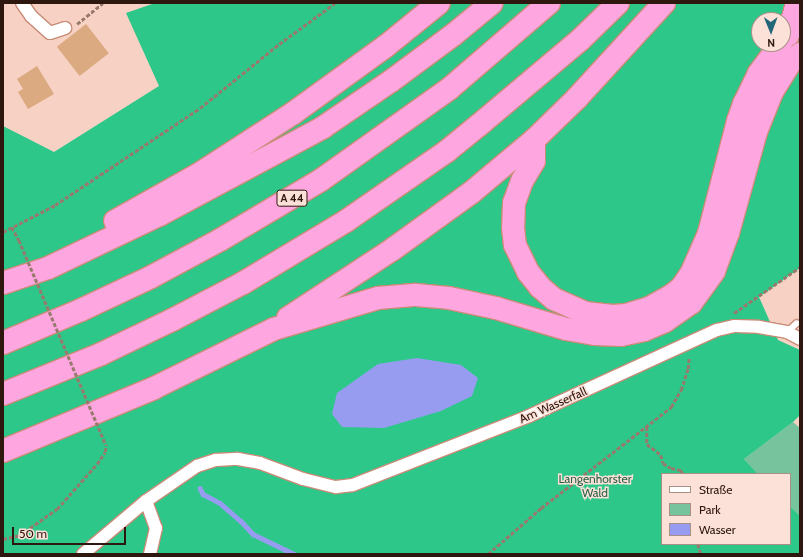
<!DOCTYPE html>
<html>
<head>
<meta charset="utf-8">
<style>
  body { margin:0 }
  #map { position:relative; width:803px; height:557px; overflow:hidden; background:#f7d1c3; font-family:Cabin,sans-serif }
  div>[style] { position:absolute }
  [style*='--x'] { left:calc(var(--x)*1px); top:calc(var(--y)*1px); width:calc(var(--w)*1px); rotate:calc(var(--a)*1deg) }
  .green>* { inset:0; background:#77c39d }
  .forest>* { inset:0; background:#2cc789 }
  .water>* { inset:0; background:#989cf1 }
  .stream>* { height:4.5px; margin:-2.25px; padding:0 2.25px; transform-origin:2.25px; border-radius:2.25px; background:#989cf1 }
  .building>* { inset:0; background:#dbaa81; transform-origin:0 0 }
  .path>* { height:2.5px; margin-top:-1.25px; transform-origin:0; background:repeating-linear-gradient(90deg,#97796d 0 4px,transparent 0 6px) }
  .roads { filter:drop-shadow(1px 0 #c78c77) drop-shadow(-1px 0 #c78c77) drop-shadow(0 1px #c78c77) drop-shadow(0 -1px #c78c77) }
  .service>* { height:6px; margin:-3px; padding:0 3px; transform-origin:3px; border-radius:3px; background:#fff }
  .minor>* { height:12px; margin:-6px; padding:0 6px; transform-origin:6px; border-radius:6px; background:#fff }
  .motorway>* { height:22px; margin:-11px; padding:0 11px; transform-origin:11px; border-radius:11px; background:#fea6df }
  .path-bridge>* { height:2.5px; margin-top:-1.25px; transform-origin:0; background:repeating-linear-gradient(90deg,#97796d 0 4px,transparent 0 6px) }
  span { translate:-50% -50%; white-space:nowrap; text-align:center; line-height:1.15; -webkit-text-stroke:3px #fce1d8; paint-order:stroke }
  .shield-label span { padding:1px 3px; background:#fce1d8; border:1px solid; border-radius:3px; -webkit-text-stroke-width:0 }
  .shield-label { font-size:11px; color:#2d170e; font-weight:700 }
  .street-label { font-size:12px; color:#2d170e }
  .park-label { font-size:12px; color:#286046 }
  .frame { position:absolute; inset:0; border:4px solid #2d170e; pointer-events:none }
  .legend { position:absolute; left:661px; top:473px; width:130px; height:72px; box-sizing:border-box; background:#fce1d8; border:1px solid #a99087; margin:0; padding:5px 7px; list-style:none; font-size:12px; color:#2d170e }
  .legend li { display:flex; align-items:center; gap:8px; height:20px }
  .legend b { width:20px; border:1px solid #a99087 }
  .north { position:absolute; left:751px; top:12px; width:40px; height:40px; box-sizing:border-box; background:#fce1d8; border:1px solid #a99087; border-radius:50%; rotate:179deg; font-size:11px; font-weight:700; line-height:16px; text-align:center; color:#2d170e }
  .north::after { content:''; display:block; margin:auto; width:14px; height:18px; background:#246679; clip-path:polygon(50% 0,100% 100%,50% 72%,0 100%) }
  .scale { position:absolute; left:12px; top:527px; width:114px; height:18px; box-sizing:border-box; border:2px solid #2d170e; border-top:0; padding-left:5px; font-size:12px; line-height:14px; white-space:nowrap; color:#2d170e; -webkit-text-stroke:3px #fce1d8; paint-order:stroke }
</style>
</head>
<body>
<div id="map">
  <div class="green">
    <i style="clip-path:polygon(793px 422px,800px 428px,800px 516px,790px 506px,790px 474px,758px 474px,744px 459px)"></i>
  </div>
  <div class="forest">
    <i style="clip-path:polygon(evenodd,155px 3px,794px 3px,800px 11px,800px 268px,759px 297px,778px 340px,800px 350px,800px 415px,793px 422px,744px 459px,758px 474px,662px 474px,662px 544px,790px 544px,790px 506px,800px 516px,800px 554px,3px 554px,3px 126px,54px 152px,159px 86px,126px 13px,155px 3px,759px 20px,783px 20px,783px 44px,759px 44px,759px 20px)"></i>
  </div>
  <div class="water">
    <i style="clip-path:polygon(417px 358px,461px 365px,478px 378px,472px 396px,441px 411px,384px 428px,342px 427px,332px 414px,337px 393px,378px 364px)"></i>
  </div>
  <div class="stream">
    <i style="--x:200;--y:488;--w:7;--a:63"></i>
    <i style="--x:203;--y:494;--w:19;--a:28"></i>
    <i style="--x:220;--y:503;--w:28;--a:41"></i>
    <i style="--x:241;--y:521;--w:18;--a:47"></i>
    <i style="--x:253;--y:534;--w:46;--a:26"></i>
  </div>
  <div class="building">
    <i style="left:86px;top:24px;width:37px;height:37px;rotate:52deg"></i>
    <i style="clip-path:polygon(37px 66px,54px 94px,28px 109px,18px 92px,23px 89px,17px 79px)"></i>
  </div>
  <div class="path">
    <i style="--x:77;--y:24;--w:33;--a:-39"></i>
    <i style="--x:12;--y:227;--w:15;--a:62"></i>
    <i style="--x:3;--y:232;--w:59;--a:-27.4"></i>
    <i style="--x:55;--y:205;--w:174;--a:-33.8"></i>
    <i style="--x:200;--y:108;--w:102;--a:-39"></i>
    <i style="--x:279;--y:44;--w:69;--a:-36.2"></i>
    <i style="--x:734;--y:313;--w:80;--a:-34.9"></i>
    <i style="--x:647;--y:427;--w:17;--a:90"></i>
    <i style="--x:647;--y:444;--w:18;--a:38"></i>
    <i style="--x:661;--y:455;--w:8;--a:76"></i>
    <i style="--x:663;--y:463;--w:9;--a:32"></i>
    <i style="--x:671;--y:468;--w:10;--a:11"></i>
    <i style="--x:681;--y:470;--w:4;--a:63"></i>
    <i style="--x:3;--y:539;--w:17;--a:-13"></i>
    <i style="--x:20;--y:535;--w:45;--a:-35.1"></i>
    <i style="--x:57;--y:509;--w:60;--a:-48.4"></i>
    <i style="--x:97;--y:464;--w:14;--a:-56"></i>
    <i style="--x:105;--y:452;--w:7;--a:-82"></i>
    <i style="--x:698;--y:544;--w:10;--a:73"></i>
    <i style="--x:488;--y:554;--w:70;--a:-41"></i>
    <i style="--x:541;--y:508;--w:165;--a:-37.8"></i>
    <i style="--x:671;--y:407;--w:20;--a:-60"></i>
    <i style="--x:681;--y:390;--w:22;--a:-72"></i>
    <i style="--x:688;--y:369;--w:11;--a:-85"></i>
  </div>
  <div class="roads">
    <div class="service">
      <i style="--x:787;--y:332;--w:13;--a:-42"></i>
    </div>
    <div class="minor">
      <i style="--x:22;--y:3;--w:16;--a:55"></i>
      <i style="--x:31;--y:16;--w:25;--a:42"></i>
      <i style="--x:50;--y:33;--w:16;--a:-18"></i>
      <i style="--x:146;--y:501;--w:29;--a:70"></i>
      <i style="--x:156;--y:528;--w:27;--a:103"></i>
      <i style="--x:83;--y:554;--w:82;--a:-40.1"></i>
      <i style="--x:146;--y:501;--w:62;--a:-34.5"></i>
      <i style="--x:197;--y:466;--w:20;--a:-18"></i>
      <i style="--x:216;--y:460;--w:22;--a:-3"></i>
      <i style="--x:238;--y:459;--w:22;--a:10"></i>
      <i style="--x:260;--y:463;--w:46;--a:20.4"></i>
      <i style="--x:303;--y:479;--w:34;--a:14"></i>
      <i style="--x:336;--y:487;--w:17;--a:-7"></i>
      <i style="--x:353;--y:485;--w:189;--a:-21.4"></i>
      <i style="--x:529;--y:416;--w:207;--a:-24.6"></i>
      <i style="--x:717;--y:330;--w:18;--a:-13"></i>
      <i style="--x:735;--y:326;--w:24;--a:2"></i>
      <i style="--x:759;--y:327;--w:28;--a:10"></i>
      <i style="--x:787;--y:332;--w:15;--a:28"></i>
    </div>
    <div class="motorway">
      <i style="--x:788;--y:35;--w:33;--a:-74"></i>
      <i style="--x:534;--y:140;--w:21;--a:90"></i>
      <i style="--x:534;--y:161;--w:23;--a:121"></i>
      <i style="--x:522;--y:181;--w:23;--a:110"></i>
      <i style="--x:514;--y:203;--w:24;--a:92"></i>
      <i style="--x:513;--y:227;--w:18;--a:84"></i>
      <i style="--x:515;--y:245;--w:30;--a:64"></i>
      <i style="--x:528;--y:272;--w:19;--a:51"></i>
      <i style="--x:540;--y:287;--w:18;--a:41"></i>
      <i style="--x:554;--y:299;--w:34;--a:24"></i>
      <i style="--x:585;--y:313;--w:28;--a:6"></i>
      <i style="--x:613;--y:316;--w:13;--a:-4"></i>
      <i style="--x:626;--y:315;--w:24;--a:-17"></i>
      <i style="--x:649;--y:308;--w:25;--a:-29"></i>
      <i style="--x:671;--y:296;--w:14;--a:-39"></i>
      <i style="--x:682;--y:287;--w:18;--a:-56"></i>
      <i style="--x:692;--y:272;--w:43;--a:-66.4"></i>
      <i style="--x:709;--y:233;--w:116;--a:-75.5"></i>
      <i style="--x:738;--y:121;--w:18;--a:-71"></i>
      <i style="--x:744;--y:104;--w:34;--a:-64"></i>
      <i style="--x:759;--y:73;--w:36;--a:-53"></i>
      <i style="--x:115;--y:221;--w:96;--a:-29.2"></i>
      <i style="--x:199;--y:174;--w:111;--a:-32.8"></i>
      <i style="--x:292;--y:114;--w:116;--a:-35.9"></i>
      <i style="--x:386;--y:46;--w:68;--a:-39.1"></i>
      <i style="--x:3;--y:283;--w:47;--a:-18.4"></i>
      <i style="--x:48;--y:268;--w:125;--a:-25.5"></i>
      <i style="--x:161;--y:214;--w:183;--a:-28.1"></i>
      <i style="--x:322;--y:128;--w:83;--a:-34.3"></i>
      <i style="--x:391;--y:81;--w:77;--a:-36.6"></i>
      <i style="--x:453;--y:35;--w:50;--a:-39.4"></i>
      <i style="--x:288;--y:318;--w:126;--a:-33.3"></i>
      <i style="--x:393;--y:249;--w:97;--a:-35.8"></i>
      <i style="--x:472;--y:192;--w:81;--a:-40"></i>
      <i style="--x:534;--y:140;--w:60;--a:-44.3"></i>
      <i style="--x:577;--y:98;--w:129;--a:-47.5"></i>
      <i style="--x:3;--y:343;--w:85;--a:-22.9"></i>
      <i style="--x:81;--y:310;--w:77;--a:-25.2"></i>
      <i style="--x:151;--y:277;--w:78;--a:-28.2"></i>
      <i style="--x:220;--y:240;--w:117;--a:-30.7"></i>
      <i style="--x:321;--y:180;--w:157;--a:-35.4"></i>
      <i style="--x:449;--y:89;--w:132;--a:-40.7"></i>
      <i style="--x:3;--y:394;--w:106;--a:-22.2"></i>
      <i style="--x:101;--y:354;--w:79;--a:-25.6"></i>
      <i style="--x:172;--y:320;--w:80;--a:-27.5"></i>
      <i style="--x:243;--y:283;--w:120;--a:-31"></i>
      <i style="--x:346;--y:221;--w:123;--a:-34.7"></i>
      <i style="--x:447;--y:151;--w:41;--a:-39.1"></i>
      <i style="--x:479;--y:125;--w:132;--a:-40.1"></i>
      <i style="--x:580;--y:40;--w:53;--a:-44.2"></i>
      <i style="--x:3;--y:451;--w:164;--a:-22.6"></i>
      <i style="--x:154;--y:388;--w:134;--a:-26.2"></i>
      <i style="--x:274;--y:329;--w:109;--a:-16.6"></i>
      <i style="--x:378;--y:298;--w:38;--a:-5"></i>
      <i style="--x:416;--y:295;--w:33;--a:5"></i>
      <i style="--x:449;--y:298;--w:48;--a:12"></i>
      <i style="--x:496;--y:308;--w:73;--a:16.7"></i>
      <i style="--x:566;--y:329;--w:29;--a:10"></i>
      <i style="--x:595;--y:334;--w:26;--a:2"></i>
      <i style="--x:621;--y:335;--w:24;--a:-12"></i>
      <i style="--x:644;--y:330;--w:23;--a:-23"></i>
      <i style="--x:665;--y:321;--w:32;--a:-35"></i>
      <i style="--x:691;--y:303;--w:39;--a:-54"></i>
      <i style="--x:714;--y:271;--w:40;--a:-69.8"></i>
      <i style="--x:728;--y:233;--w:105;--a:-74.5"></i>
      <i style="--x:756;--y:132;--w:43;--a:-68.2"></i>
      <i style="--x:772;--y:92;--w:38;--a:-58"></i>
      <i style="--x:792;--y:60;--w:10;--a:-37"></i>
    </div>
  </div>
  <div class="path-bridge">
    <i style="--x:19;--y:240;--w:223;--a:67"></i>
  </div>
  <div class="shield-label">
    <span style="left:292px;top:198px">A 44</span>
  </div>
  <div class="street-label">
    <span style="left:553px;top:405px;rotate:-24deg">Am Wasserfall</span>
  </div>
  <div class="park-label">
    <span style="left:595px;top:486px">Langenhorster<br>Wald</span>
  </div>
  <div class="frame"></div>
  <ul class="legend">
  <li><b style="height:5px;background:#fff"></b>Straße</li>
  <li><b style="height:11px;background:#77c39d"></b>Park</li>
  <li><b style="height:11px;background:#989cf1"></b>Wasser</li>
  </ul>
  <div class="north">N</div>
  <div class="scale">50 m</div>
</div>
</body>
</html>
